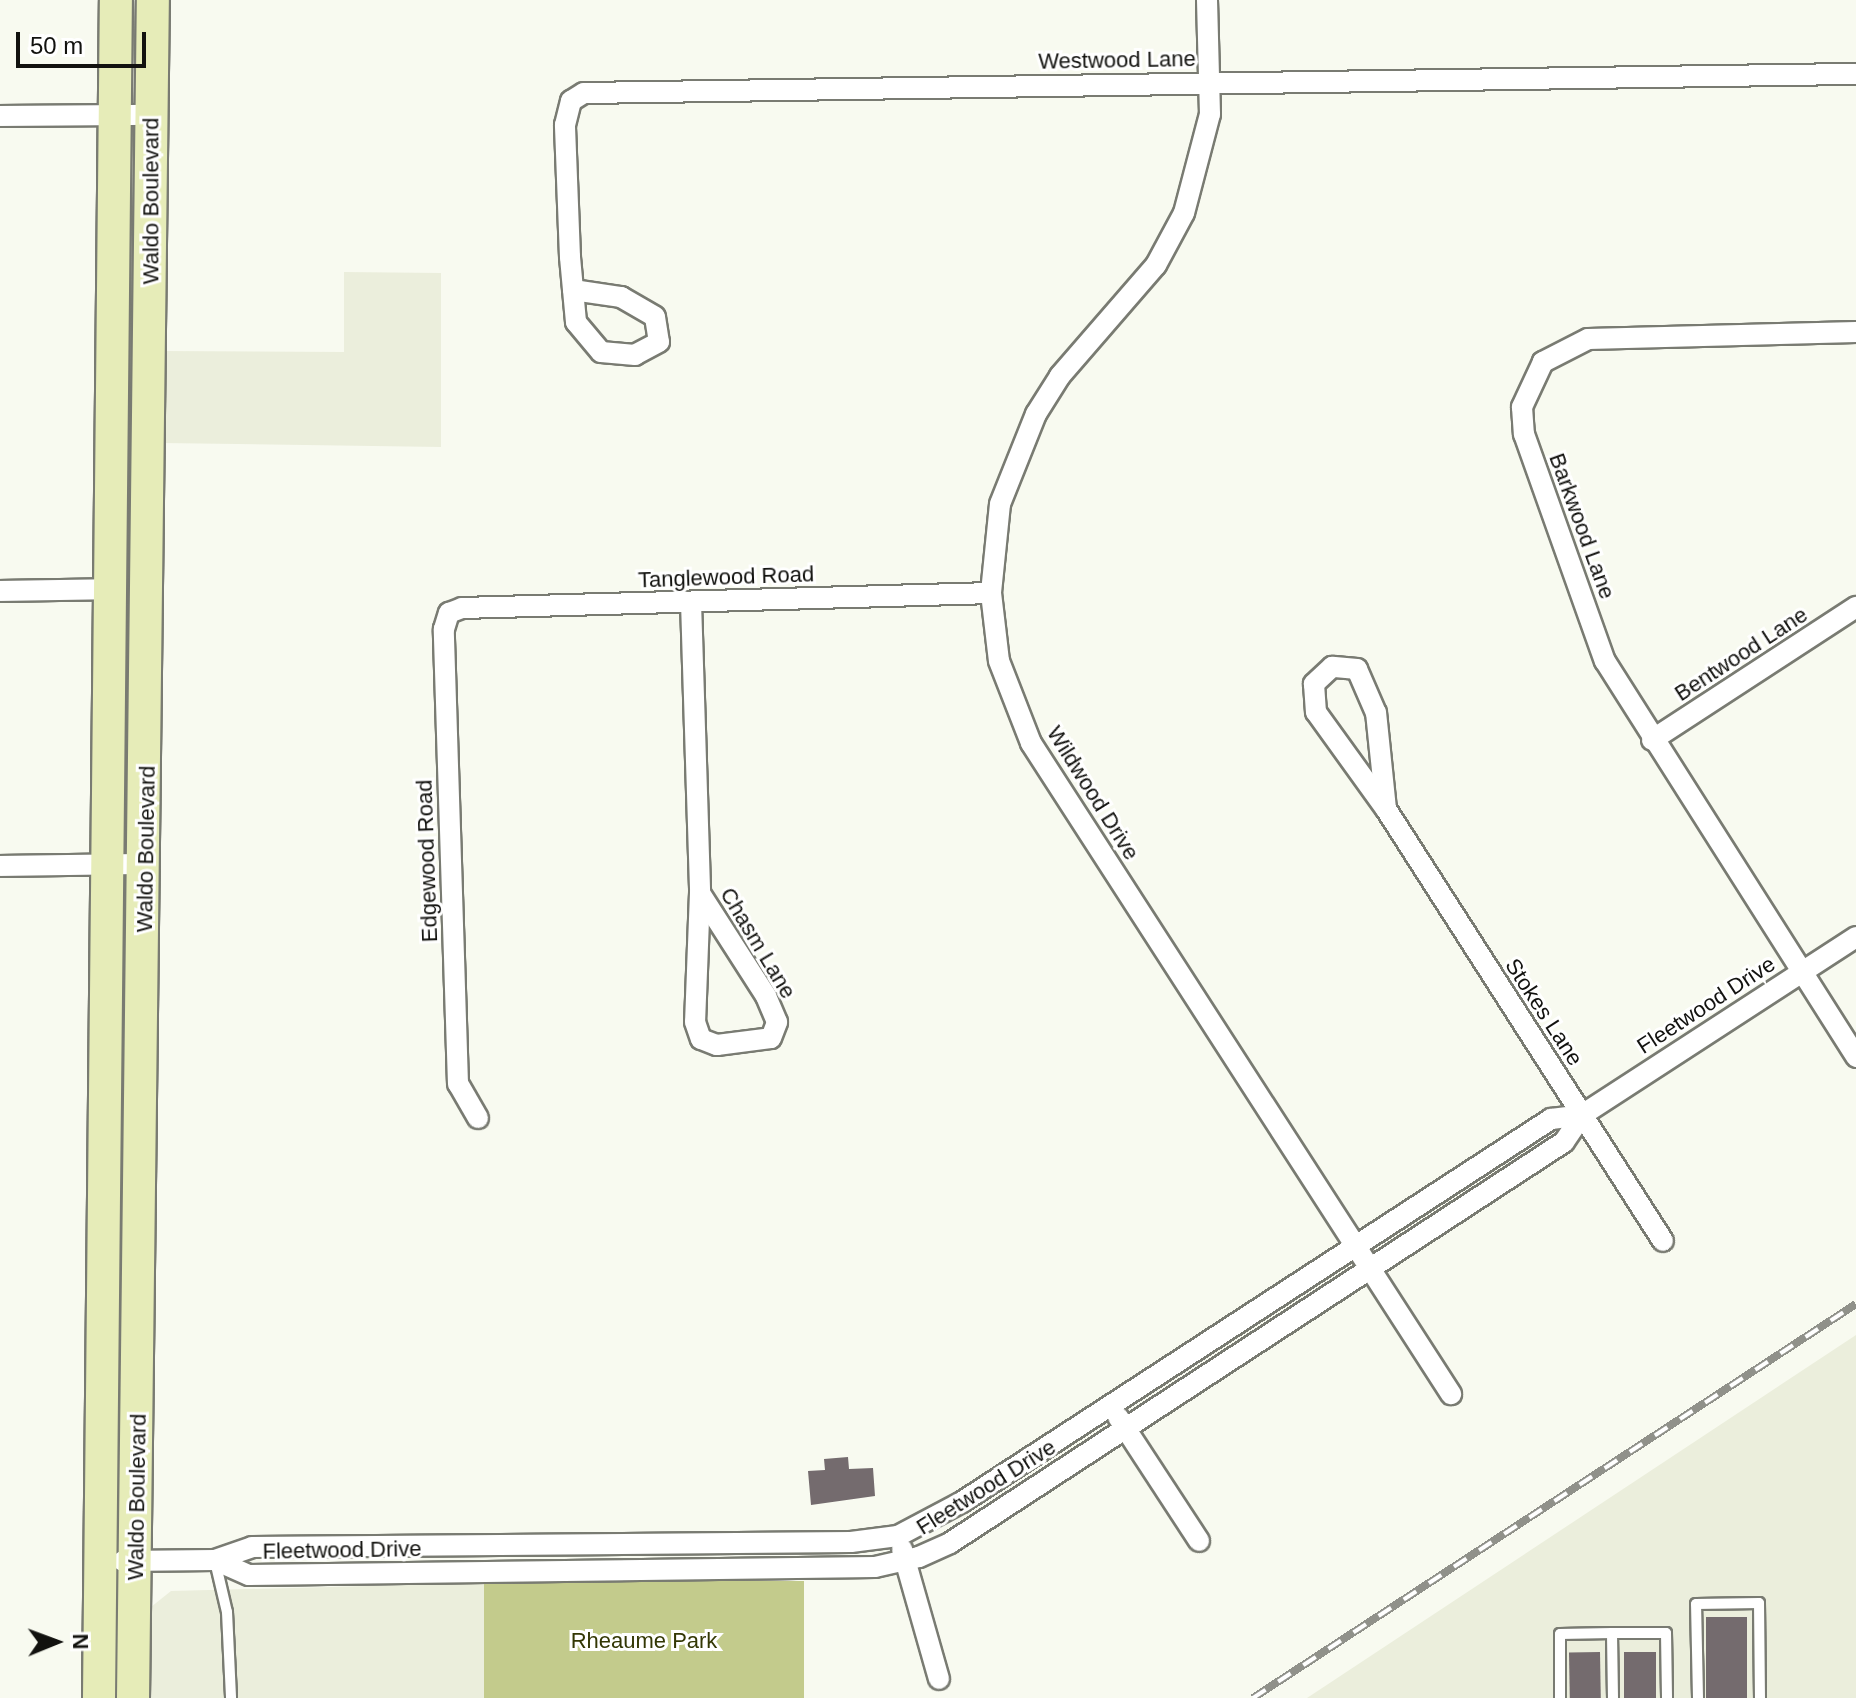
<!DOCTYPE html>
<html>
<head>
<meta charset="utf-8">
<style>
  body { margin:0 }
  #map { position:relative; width:1856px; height:1698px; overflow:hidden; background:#f8faf0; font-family:Helvetica,sans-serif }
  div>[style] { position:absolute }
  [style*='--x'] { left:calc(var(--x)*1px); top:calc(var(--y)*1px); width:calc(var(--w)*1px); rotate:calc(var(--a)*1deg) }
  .built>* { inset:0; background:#ebeedc }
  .green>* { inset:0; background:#c3cb8c; transform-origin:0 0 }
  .building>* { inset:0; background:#746b6e; transform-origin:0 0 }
  .roads { filter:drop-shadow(2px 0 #797b72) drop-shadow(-2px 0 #797b72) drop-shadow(0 2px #797b72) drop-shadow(0 -2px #797b72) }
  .service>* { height:10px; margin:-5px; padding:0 5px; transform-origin:5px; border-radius:5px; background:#fff }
  .minor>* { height:20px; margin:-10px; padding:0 10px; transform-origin:10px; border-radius:10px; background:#fff }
  .primary>* { height:32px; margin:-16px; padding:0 16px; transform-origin:16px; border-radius:16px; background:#e6ecb8 }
  .rail>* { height:8px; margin-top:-4px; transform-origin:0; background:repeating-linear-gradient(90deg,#fff 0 15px,#90918a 0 30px); box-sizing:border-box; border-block:2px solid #90918a }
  span { translate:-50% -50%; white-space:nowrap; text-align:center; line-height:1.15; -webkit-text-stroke:6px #fff; paint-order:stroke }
  .street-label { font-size:22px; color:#12120f }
  .park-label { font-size:22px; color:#333704 }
  .north { position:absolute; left:16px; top:1602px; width:80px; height:80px; -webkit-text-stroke:6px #fff; paint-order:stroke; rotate:89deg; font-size:22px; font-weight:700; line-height:32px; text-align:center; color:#12120f }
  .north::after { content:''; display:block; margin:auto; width:28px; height:36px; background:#12120f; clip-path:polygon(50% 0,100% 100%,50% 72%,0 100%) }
  .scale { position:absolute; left:16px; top:32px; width:130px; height:36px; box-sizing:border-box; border:4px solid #12120f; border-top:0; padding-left:10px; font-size:24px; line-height:28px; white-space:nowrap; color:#12120f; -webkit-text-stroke:6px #fff; paint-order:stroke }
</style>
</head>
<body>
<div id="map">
  <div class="built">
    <i style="clip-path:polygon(344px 272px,441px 273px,441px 447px,161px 443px,161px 351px,344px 352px)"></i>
    <i style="clip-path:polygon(1856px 1335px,1856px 1698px,1307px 1698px)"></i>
    <i style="clip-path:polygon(484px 1583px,486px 1698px,145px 1698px,151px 1607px,171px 1591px)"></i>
  </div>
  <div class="green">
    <i style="left:804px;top:1581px;width:117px;height:320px;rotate:90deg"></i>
  </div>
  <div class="building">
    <i style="clip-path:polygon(848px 1457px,849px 1469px,873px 1468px,875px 1496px,811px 1505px,808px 1471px,825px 1470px,824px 1459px)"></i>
    <i style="left:1706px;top:1617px;width:41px;height:81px"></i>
    <i style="left:1600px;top:1652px;width:46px;height:31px;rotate:89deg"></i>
    <i style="left:1656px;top:1652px;width:46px;height:32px;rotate:90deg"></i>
  </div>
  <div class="roads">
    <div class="service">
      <i style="--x:215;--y:1561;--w:52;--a:76.8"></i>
      <i style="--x:227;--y:1612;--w:86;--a:87.3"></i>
      <i style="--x:1560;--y:1698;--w:64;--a:-90"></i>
      <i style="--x:1560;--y:1634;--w:52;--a:-1.1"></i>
      <i style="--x:1613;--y:1698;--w:65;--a:-90.9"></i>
      <i style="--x:1612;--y:1633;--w:54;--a:0"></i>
      <i style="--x:1666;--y:1633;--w:65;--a:89.1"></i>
      <i style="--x:1698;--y:1698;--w:94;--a:-91.2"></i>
      <i style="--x:1696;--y:1604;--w:63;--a:-0.9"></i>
      <i style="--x:1759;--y:1603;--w:95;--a:89.4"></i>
    </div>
    <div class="minor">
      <i style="--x:1207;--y:0;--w:114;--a:88.5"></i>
      <i style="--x:1210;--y:114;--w:102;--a:104.7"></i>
      <i style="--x:1184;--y:213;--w:59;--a:118.3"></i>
      <i style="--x:1156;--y:265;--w:147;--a:130.9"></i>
      <i style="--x:1060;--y:376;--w:45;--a:122.3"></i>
      <i style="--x:1036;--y:414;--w:97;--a:111.8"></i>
      <i style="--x:1000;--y:504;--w:89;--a:95.8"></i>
      <i style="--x:991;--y:593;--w:68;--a:83.3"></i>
      <i style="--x:999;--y:661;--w:88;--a:68.7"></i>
      <i style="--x:1031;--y:743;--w:775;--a:57.17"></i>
      <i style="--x:0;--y:116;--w:152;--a:-0.4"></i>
      <i style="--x:573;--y:290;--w:49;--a:8.3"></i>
      <i style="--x:621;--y:297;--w:39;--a:30"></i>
      <i style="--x:655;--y:317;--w:25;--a:81"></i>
      <i style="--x:659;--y:342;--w:27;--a:152"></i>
      <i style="--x:635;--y:355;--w:34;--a:-175"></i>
      <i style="--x:601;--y:352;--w:39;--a:-130"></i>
      <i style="--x:576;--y:322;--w:65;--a:-95.3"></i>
      <i style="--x:570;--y:257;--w:132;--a:-92.2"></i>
      <i style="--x:565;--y:125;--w:25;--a:-76"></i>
      <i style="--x:571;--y:101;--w:15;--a:-32"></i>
      <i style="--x:584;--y:93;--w:1272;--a:-0.86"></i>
      <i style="--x:1856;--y:332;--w:268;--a:178.5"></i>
      <i style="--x:1588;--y:339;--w:51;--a:152.9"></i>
      <i style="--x:1543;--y:362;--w:50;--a:115"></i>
      <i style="--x:1522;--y:407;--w:27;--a:86"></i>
      <i style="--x:1524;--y:434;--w:241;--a:70.4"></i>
      <i style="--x:1605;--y:661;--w:469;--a:57.6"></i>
      <i style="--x:0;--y:591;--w:111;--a:-1"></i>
      <i style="--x:691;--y:602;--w:291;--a:88.2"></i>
      <i style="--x:700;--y:893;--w:129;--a:92.2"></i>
      <i style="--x:695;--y:1022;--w:18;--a:71"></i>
      <i style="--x:701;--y:1039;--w:17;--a:21"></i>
      <i style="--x:717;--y:1045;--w:54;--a:-7.4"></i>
      <i style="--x:771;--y:1038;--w:17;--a:-69"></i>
      <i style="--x:777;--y:1022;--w:28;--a:-113"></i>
      <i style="--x:766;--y:996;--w:122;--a:-122.7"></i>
      <i style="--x:1652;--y:740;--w:244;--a:-33.1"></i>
      <i style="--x:1386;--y:809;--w:97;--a:-95.9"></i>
      <i style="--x:1376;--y:713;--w:48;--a:-113.4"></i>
      <i style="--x:1357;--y:669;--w:25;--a:-175"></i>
      <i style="--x:1332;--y:667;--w:25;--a:137"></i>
      <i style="--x:1314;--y:684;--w:28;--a:86"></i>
      <i style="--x:1316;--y:712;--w:120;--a:54.2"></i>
      <i style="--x:1386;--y:809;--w:513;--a:57.33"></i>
      <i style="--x:0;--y:866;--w:146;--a:-0.8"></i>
      <i style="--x:478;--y:1118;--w:39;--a:-120"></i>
      <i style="--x:458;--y:1084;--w:455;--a:-91.8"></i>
      <i style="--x:444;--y:629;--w:17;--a:-73"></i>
      <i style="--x:449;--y:613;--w:14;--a:-21"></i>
      <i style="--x:462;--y:608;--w:529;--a:-1.62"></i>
      <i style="--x:1118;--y:1417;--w:148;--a:56.8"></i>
      <i style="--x:902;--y:1549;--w:135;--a:74.1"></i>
      <i style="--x:215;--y:1560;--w:37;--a:24"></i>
      <i style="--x:249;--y:1575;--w:626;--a:-0.73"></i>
      <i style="--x:875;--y:1567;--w:45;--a:-12.8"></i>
      <i style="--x:919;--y:1557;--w:34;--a:-24"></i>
      <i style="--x:950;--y:1543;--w:733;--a:-33.15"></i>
      <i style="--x:1564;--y:1142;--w:32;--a:-56"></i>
      <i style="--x:1582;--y:1115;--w:327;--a:-33"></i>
      <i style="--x:123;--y:1561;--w:92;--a:-0.6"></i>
      <i style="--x:215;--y:1560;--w:39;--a:-19"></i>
      <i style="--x:252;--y:1547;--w:599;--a:-0.48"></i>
      <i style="--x:851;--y:1542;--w:47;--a:-7.3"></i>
      <i style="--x:898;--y:1536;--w:72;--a:-28"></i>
      <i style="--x:962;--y:1502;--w:703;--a:-33.03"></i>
      <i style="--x:1551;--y:1119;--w:31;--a:-7"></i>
    </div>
    <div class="primary">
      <i style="--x:99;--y:1698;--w:1698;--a:-89.43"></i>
      <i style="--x:133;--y:1698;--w:1698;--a:-89.33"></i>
    </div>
  </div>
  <div class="rail">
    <i style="--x:1253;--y:1698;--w:720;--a:-33.16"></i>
  </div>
  <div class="street-label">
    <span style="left:1117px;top:60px;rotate:-1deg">Westwood Lane</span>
    <span style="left:151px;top:201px;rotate:-90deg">Waldo Boulevard</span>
    <span style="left:1582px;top:526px;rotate:70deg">Barkwood Lane</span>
    <span style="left:726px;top:577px;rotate:-2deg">Tanglewood Road</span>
    <span style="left:1741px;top:654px;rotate:-33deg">Bentwood Lane</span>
    <span style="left:1093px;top:793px;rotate:58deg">Wildwood Drive</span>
    <span style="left:146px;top:849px;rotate:-89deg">Waldo Boulevard</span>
    <span style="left:427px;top:861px;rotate:-92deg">Edgewood Road</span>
    <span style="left:758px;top:943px;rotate:59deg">Chasm Lane</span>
    <span style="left:1706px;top:1005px;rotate:-33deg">Fleetwood Drive</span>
    <span style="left:1544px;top:1012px;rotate:57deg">Stokes Lane</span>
    <span style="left:986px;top:1487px;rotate:-32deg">Fleetwood Drive</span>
    <span style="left:137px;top:1497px;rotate:-89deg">Waldo Boulevard</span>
    <span style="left:342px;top:1550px;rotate:-1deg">Fleetwood Drive</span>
  </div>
  <div class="park-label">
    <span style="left:644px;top:1641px">Rheaume Park</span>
  </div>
  <div class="north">N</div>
  <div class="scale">50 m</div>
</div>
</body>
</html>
